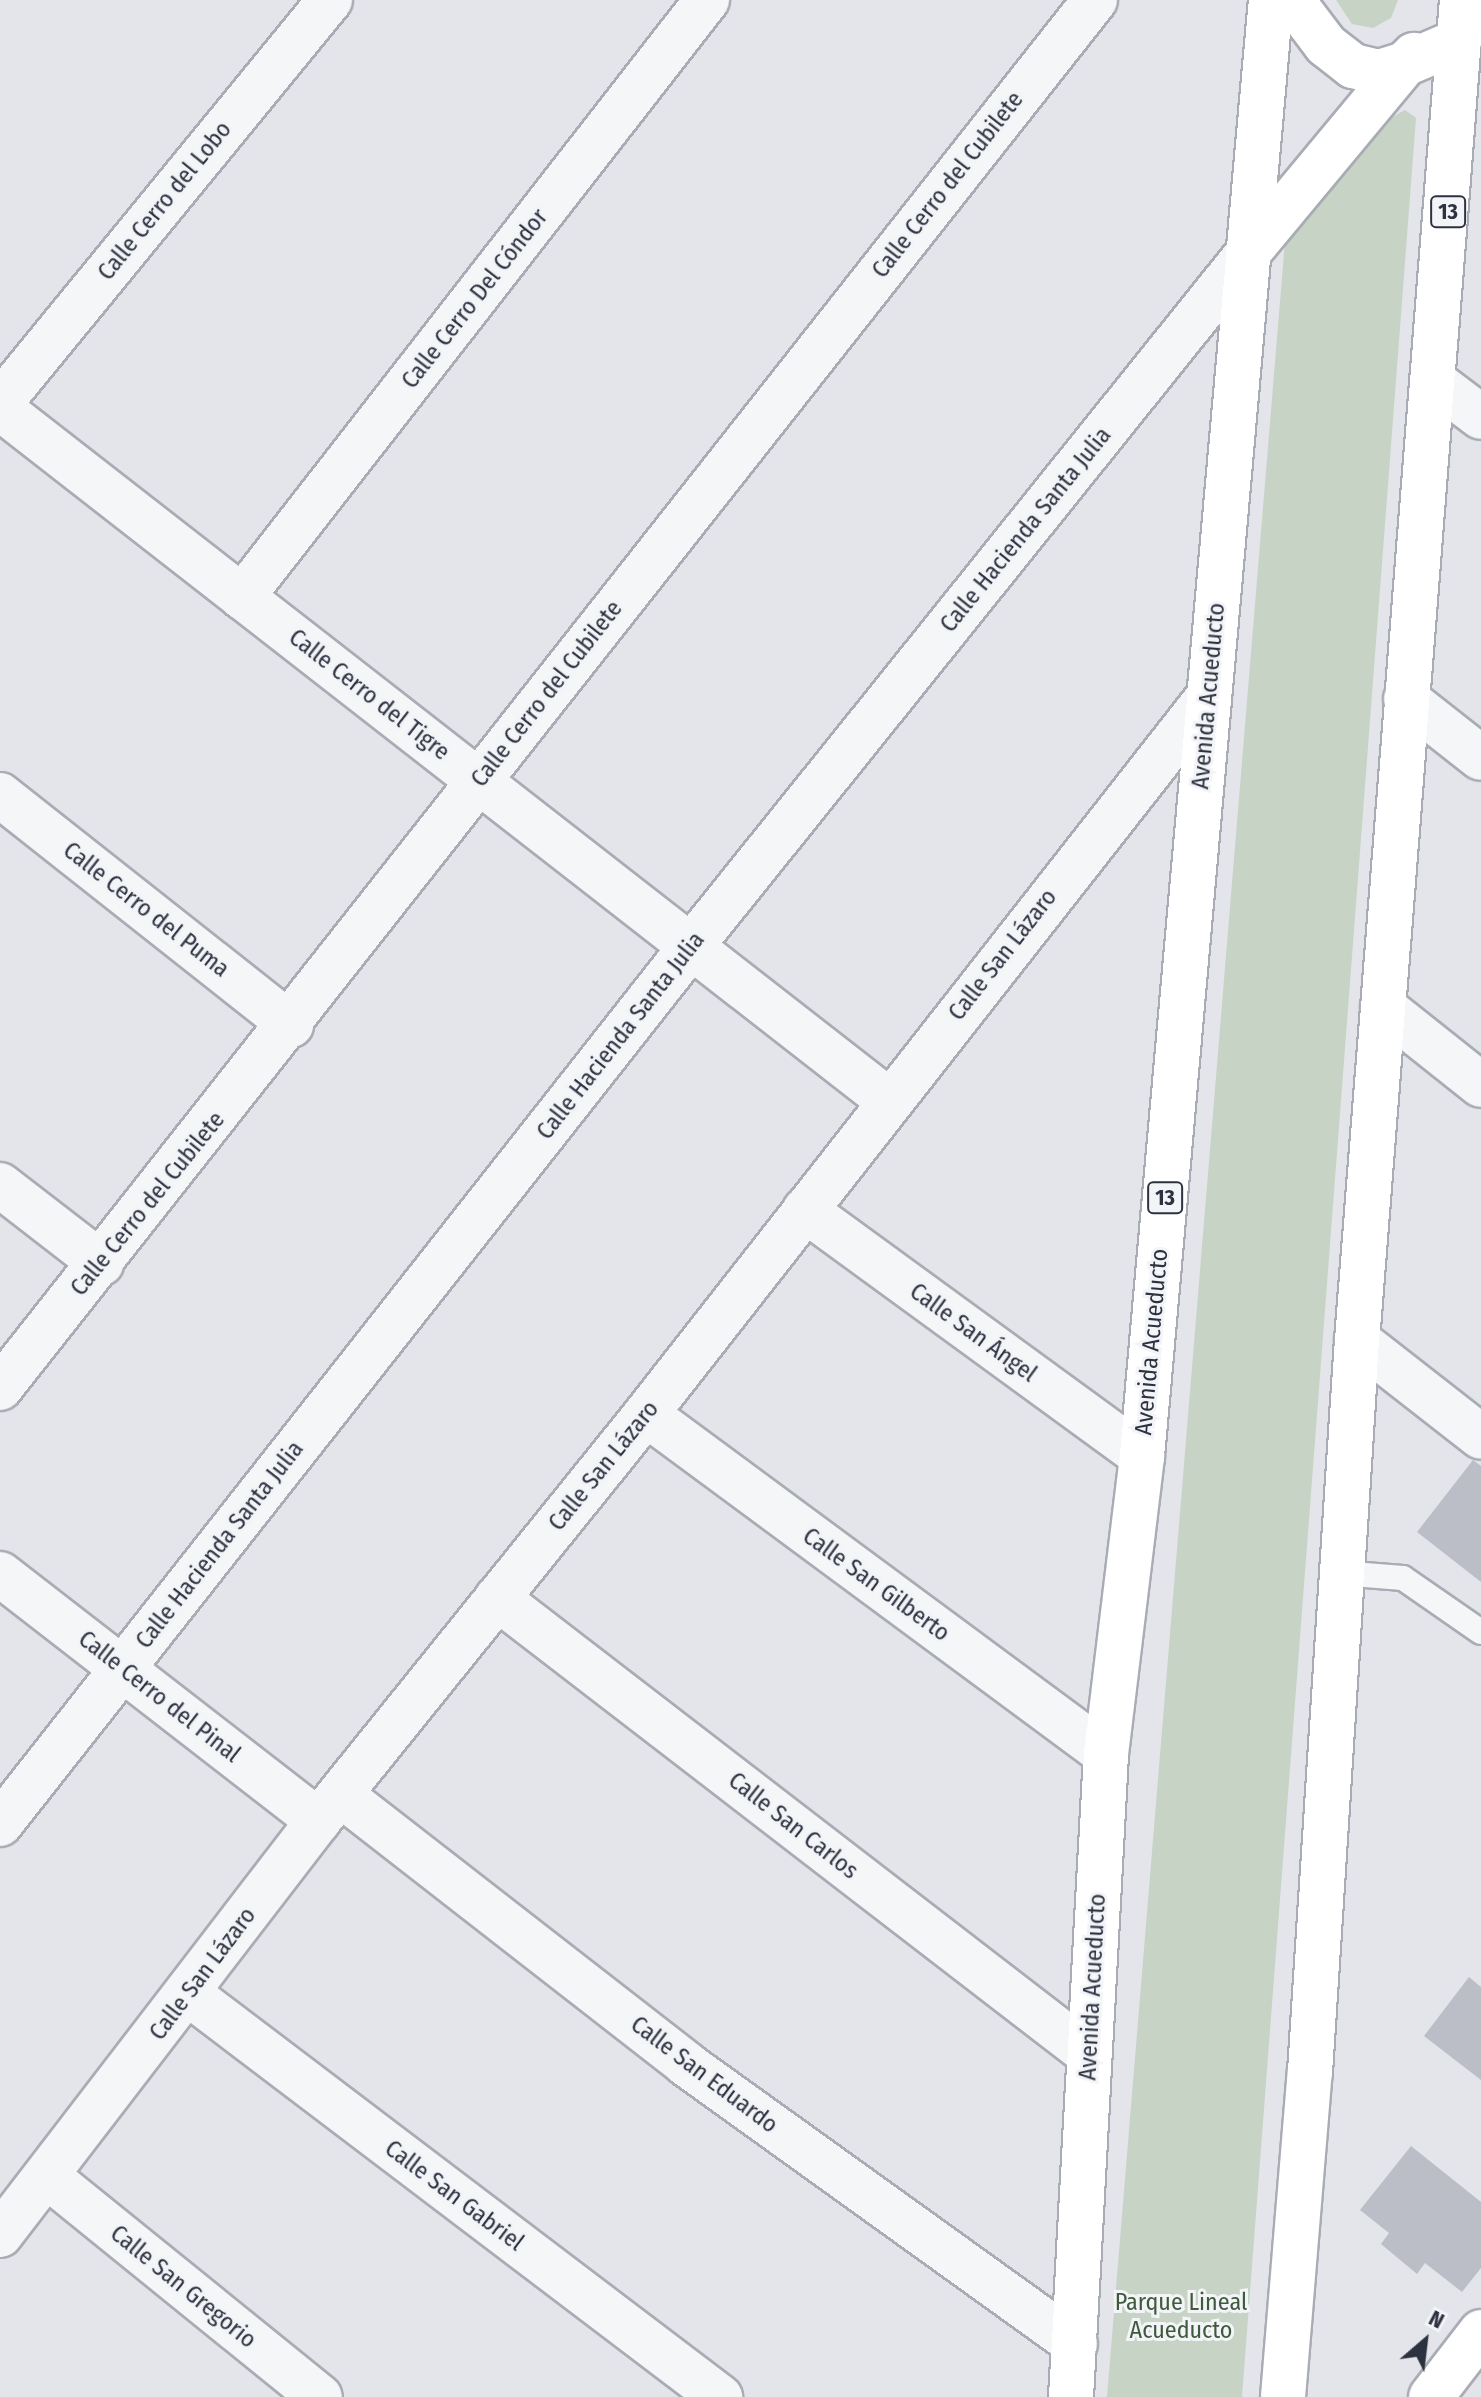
<!DOCTYPE html>
<html>
<head>
<meta charset="utf-8">
<style>
  body { margin:0 }
  #map { position:relative; width:1481px; height:2397px; overflow:hidden; background:#e3e5ea; font-family:"Fira Sans Condensed",sans-serif }
  div>[style] { position:absolute }
  [style*='--x'] { left:calc(var(--x)*1px); top:calc(var(--y)*1px); width:calc(var(--w)*1px); rotate:calc(var(--a)*1deg) }
  .green>* { inset:0; background:#c7d3c5 }
  .building>* { inset:0; background:#bbbec6 }
  .roads { filter:drop-shadow(2px 0 #a9acb4) drop-shadow(-2px 0 #a9acb4) drop-shadow(0 2px #a9acb4) drop-shadow(0 -2px #a9acb4) }
  .lane>* { height:24px; margin:-12px; padding:0 12px; transform-origin:12px; border-radius:12px; background:#f5f6f8 }
  .street>* { height:44px; margin:-22px; padding:0 22px; transform-origin:22px; border-radius:22px; background:#f5f6f8 }
  .secondary>* { height:44px; margin:-22px; padding:0 22px; transform-origin:22px; border-radius:22px; background:#fff }
  .primary>* { height:44px; margin:-22px; padding:0 22px; transform-origin:22px; border-radius:22px; background:#fff }
  span { translate:-50% -50%; white-space:nowrap; text-align:center; line-height:1.15; -webkit-text-stroke:6px #f3f4f7; paint-order:stroke }
  .shield-label span { padding:2px 6px; background:#f3f4f7; border:2px solid; border-radius:6px; -webkit-text-stroke-width:0 }
  .shield-label { font-size:22px; color:#2d3240; font-weight:700 }
  .street-label { font-size:24px; color:#2d3240 }
  .park-label { font-size:24px; color:#3f5a3c }
  .north { position:absolute; left:1385px; top:2301px; width:80px; height:80px; -webkit-text-stroke:6px #f3f4f7; paint-order:stroke; rotate:28deg; font-size:22px; font-weight:700; line-height:32px; text-align:center; color:#2d3240 }
  .north::after { content:''; display:block; margin:auto; width:28px; height:36px; background:#2d3240; clip-path:polygon(50% 0,100% 100%,50% 72%,0 100%) }
</style>
</head>
<body>
<div id="map">
  <div class="green">
    <i style="clip-path:polygon(1336px 0,1398px 0,1391px 18px,1373px 28px,1352px 24px)"></i>
    <i style="clip-path:polygon(1405px 110px,1416px 118px,1242px 2397px,1107px 2397px,1285px 241px,1387px 120px)"></i>
  </div>
  <div class="building">
    <i style="clip-path:polygon(1473px 1460px,1481px 1466px,1481px 1582px,1417px 1532px)"></i>
    <i style="clip-path:polygon(1469px 1977px,1481px 1987px,1481px 2080px,1424px 2036px)"></i>
    <i style="clip-path:polygon(1411px 2146px,1481px 2202px,1481px 2268px,1462px 2292px,1425px 2263px,1417px 2274px,1381px 2244px,1389px 2233px,1360px 2210px)"></i>
  </div>
  <div class="roads">
    <div class="lane">
      <i style="--x:1340;--y:1573;--w:63;--a:4.5"></i>
      <i style="--x:1403;--y:1578;--w:95;--a:34.7"></i>
    </div>
    <div class="street">
      <i style="--x:1436;--y:383;--w:56;--a:37.1"></i>
      <i style="--x:0;--y:403;--w:521;--a:-50.69"></i>
      <i style="--x:0;--y:408;--w:1126;--a:37.93"></i>
      <i style="--x:242;--y:597;--w:757;--a:-52.09"></i>
      <i style="--x:1406;--y:699;--w:95;--a:38.2"></i>
      <i style="--x:0;--y:795;--w:371;--a:38.3"></i>
      <i style="--x:1383;--y:1007;--w:125;--a:38.5"></i>
      <i style="--x:0;--y:1185;--w:128;--a:37.7"></i>
      <i style="--x:805;--y:1210;--w:417;--a:36.1"></i>
      <i style="--x:1357;--y:1340;--w:157;--a:38"></i>
      <i style="--x:0;--y:1388;--w:1768;--a:-51.73"></i>
      <i style="--x:646;--y:1414;--w:572;--a:36.47"></i>
      <i style="--x:0;--y:1574;--w:403;--a:37.8"></i>
      <i style="--x:497;--y:1598;--w:747;--a:37.61"></i>
      <i style="--x:341;--y:1795;--w:437;--a:37.9"></i>
      <i style="--x:686;--y:2064;--w:479;--a:35.7"></i>
      <i style="--x:0;--y:1824;--w:1120;--a:-51.78"></i>
      <i style="--x:693;--y:944;--w:886;--a:-51.23"></i>
      <i style="--x:189;--y:1994;--w:667;--a:37.2"></i>
      <i style="--x:47;--y:2176;--w:351;--a:39"></i>
      <i style="--x:0;--y:2235;--w:522;--a:-52.47"></i>
      <i style="--x:318;--y:1821;--w:523;--a:-51.13"></i>
      <i style="--x:646;--y:1414;--w:912;--a:-51.9"></i>
    </div>
    <div class="secondary">
      <i style="--x:1431;--y:2397;--w:82;--a:-52.4"></i>
    </div>
    <div class="primary">
      <i style="--x:1292;--y:0;--w:56;--a:52.9"></i>
      <i style="--x:1326;--y:45;--w:34;--a:38"></i>
      <i style="--x:1353;--y:66;--w:27;--a:13"></i>
      <i style="--x:1379;--y:72;--w:27;--a:-17"></i>
      <i style="--x:1405;--y:64;--w:13;--a:-45"></i>
      <i style="--x:1248;--y:253;--w:246;--a:-50.3"></i>
      <i style="--x:1405;--y:64;--w:59;--a:-23.1"></i>
      <i style="--x:1071;--y:2397;--w:644;--a:-86.88"></i>
      <i style="--x:1106;--y:1754;--w:300;--a:-83.1"></i>
      <i style="--x:1142;--y:1456;--w:1462;--a:-84.94"></i>
      <i style="--x:1283;--y:2397;--w:326;--a:-85.3"></i>
      <i style="--x:1310;--y:2072;--w:734;--a:-86.33"></i>
      <i style="--x:1357;--y:1340;--w:1344;--a:-85.52"></i>
    </div>
  </div>
  <div class="shield-label">
    <span style="left:1448px;top:212px">13</span>
    <span style="left:1165px;top:1198px">13</span>
  </div>
  <div class="street-label">
    <span style="left:948px;top:185px;rotate:-52deg">Calle Cerro del Cubilete</span>
    <span style="left:165px;top:201px;rotate:-51deg">Calle Cerro del Lobo</span>
    <span style="left:475px;top:299px;rotate:-52deg">Calle Cerro Del Cóndor</span>
    <span style="left:1026px;top:530px;rotate:-51deg">Calle Hacienda Santa Julia</span>
    <span style="left:547px;top:694px;rotate:-52deg">Calle Cerro del Cubilete</span>
    <span style="left:369px;top:695px;rotate:38deg">Calle Cerro del Tigre</span>
    <span style="left:1209px;top:696px;rotate:-85deg">Avenida Acueducto</span>
    <span style="left:146px;top:910px;rotate:38deg">Calle Cerro del Puma</span>
    <span style="left:1003px;top:955px;rotate:-52deg">Calle San Lázaro</span>
    <span style="left:621px;top:1036px;rotate:-52deg">Calle Hacienda Santa Julia</span>
    <span style="left:148px;top:1204px;rotate:-51deg">Calle Cerro del Cubilete</span>
    <span style="left:973px;top:1333px;rotate:36deg">Calle San Ángel</span>
    <span style="left:1152px;top:1342px;rotate:-85deg">Avenida Acueducto</span>
    <span style="left:604px;top:1466px;rotate:-51deg">Calle San Lázaro</span>
    <span style="left:220px;top:1545px;rotate:-52deg">Calle Hacienda Santa Julia</span>
    <span style="left:876px;top:1585px;rotate:36deg">Calle San Gilberto</span>
    <span style="left:159px;top:1697px;rotate:38deg">Calle Cerro del Pinal</span>
    <span style="left:793px;top:1826px;rotate:38deg">Calle San Carlos</span>
    <span style="left:203px;top:1974px;rotate:-53deg">Calle San Lázaro</span>
    <span style="left:1093px;top:1987px;rotate:-87deg">Avenida Acueducto</span>
    <span style="left:704px;top:2075px;rotate:37deg">Calle San Eduardo</span>
    <span style="left:454px;top:2196px;rotate:37deg">Calle San Gabriel</span>
    <span style="left:183px;top:2287px;rotate:39deg">Calle San Gregorio</span>
  </div>
  <div class="park-label">
    <span style="left:1181px;top:2317px">Parque Lineal<br>Acueducto</span>
  </div>
  <div class="north">N</div>
</div>
</body>
</html>
